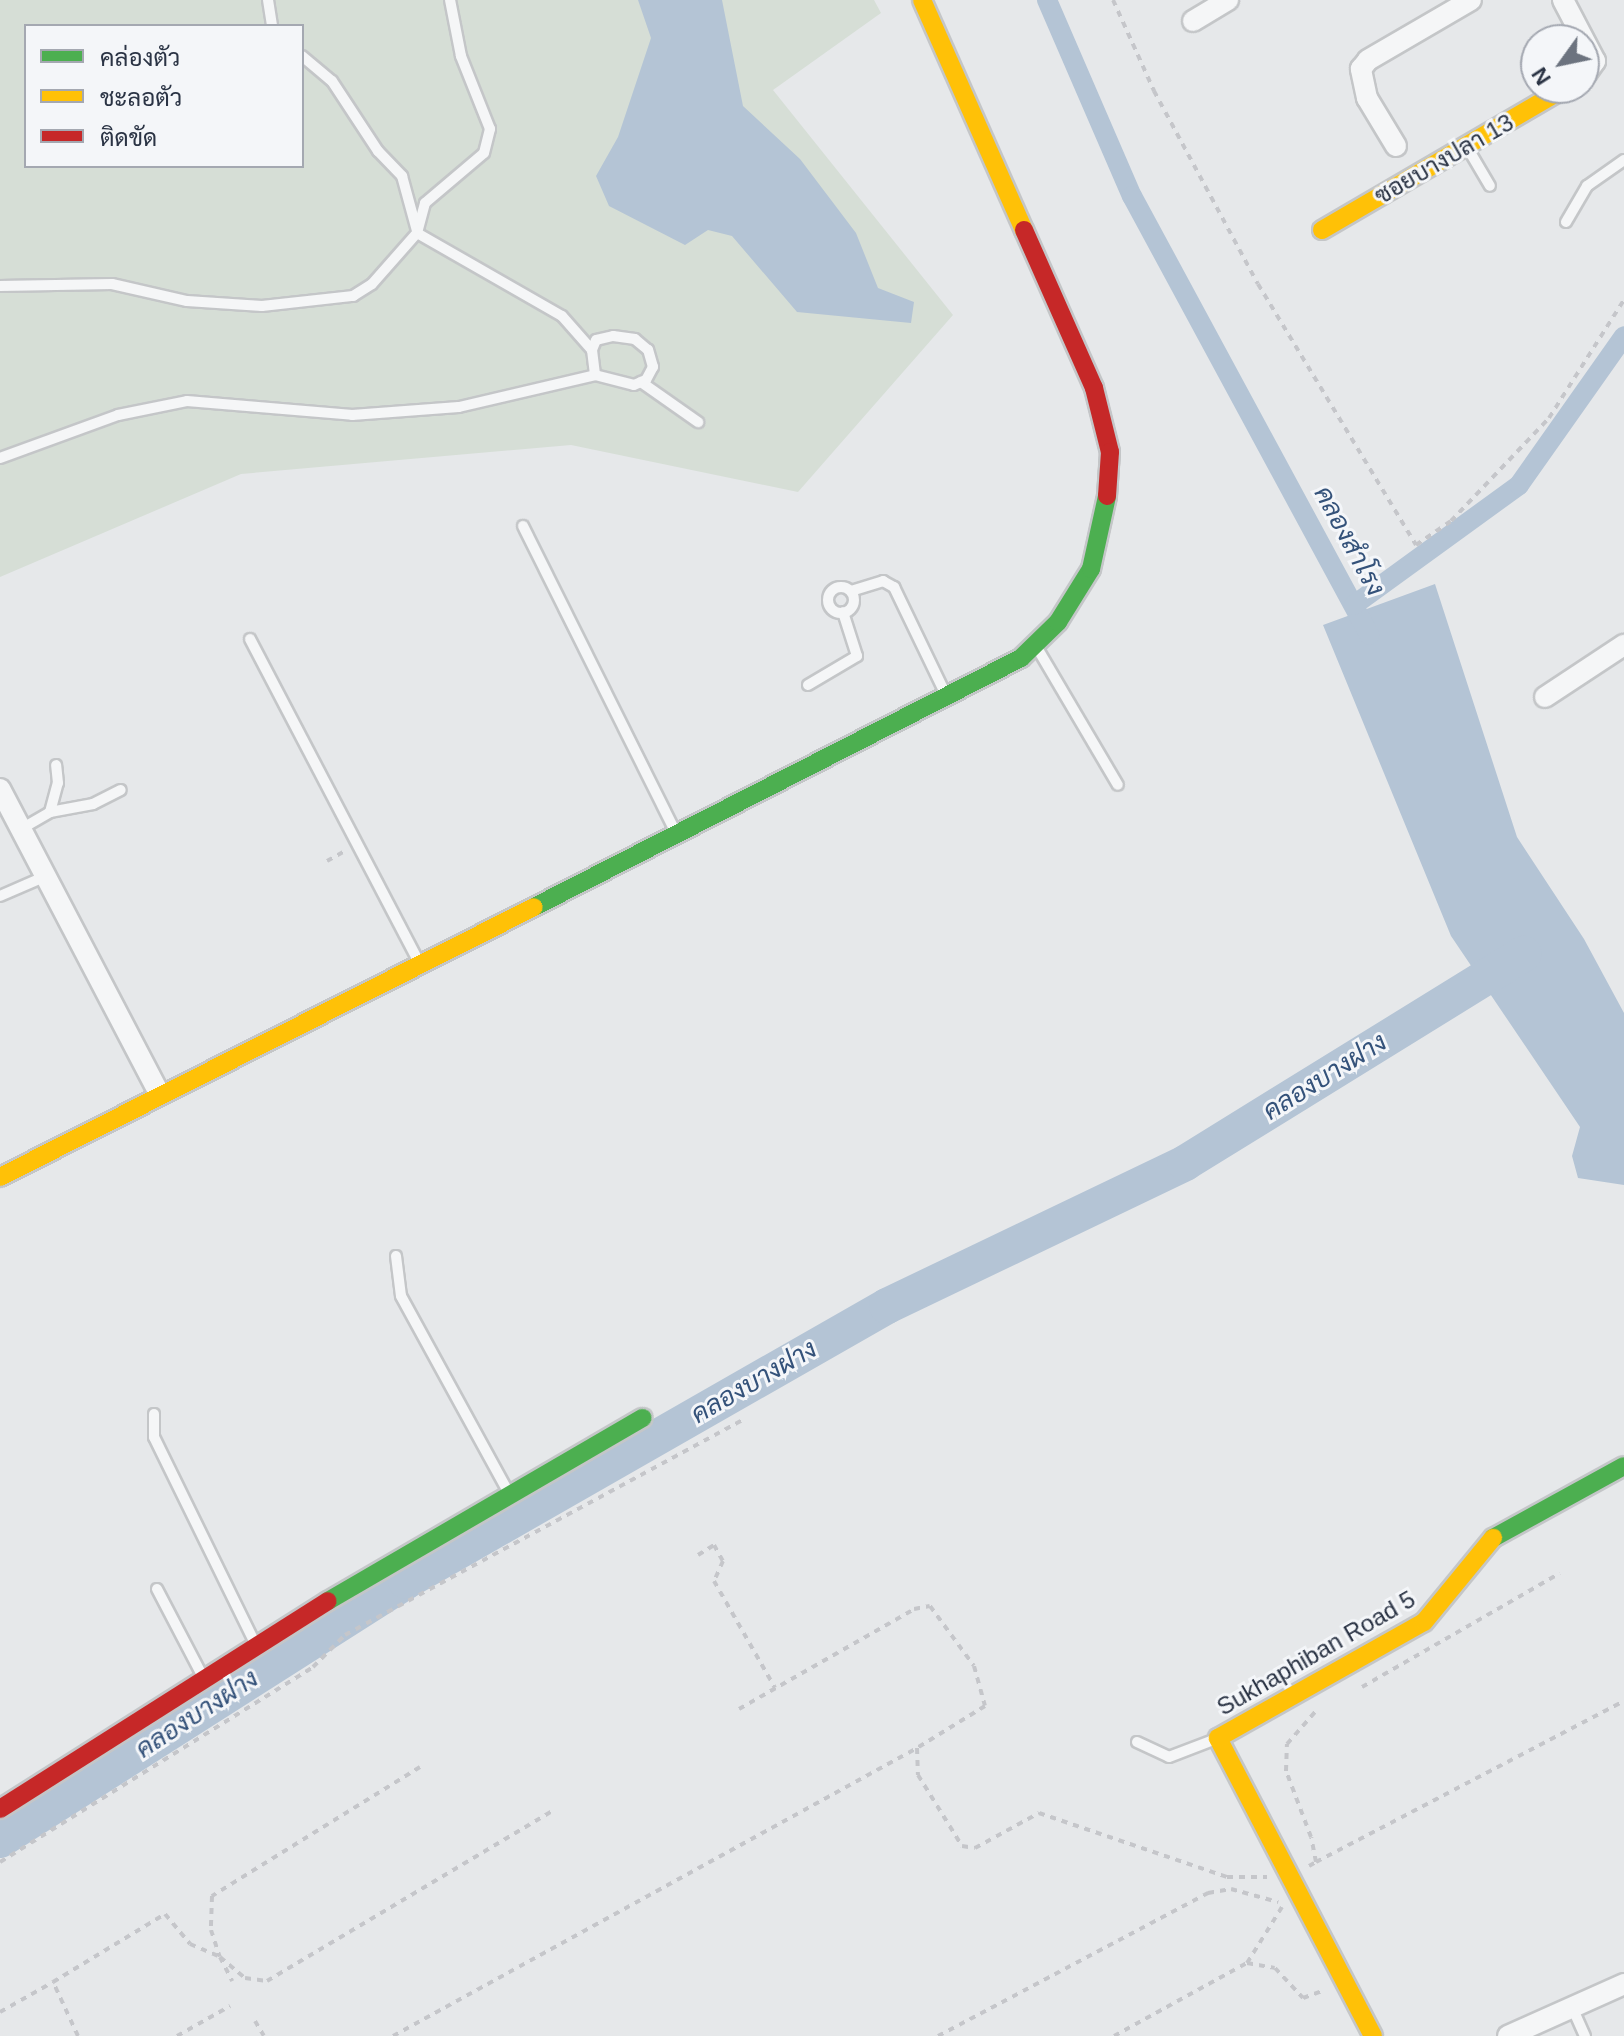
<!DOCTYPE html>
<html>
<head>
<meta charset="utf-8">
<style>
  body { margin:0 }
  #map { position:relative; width:1624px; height:2036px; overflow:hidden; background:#e6e8ea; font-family:Arial,Sarabun,sans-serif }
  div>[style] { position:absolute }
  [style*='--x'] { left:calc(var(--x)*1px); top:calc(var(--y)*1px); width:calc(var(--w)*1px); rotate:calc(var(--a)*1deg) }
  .green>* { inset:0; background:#d6ded6 }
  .water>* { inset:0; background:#b4c4d5 }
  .canal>* { height:20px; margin:-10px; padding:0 10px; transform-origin:10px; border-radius:10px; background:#b4c4d5 }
  .river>* { height:36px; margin:-18px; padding:0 18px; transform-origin:18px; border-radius:18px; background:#b4c4d5 }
  .path>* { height:4px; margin-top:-2px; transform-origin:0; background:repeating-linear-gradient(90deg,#c5c6ca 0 6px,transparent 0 12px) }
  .roads { filter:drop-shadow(2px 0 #c4c6c8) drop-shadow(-2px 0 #c4c6c8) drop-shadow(0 2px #c4c6c8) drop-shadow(0 -2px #c4c6c8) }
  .lane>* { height:10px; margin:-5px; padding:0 5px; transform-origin:5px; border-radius:5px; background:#f5f6f7 }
  .lane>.ring { margin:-5px; padding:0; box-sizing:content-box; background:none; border:10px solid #f5f6f7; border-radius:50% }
  .street>* { height:20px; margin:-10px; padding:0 10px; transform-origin:10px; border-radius:10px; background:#f5f6f7 }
  .fast>* { height:18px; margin:-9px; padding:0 9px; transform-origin:9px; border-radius:9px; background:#4caf50 }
  .slow>* { height:18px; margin:-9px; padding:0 9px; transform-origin:9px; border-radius:9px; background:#ffc107 }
  .jam>* { height:18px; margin:-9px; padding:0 9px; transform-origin:9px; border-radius:9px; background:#c62828 }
  span { translate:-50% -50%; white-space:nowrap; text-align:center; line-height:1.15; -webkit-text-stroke:6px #f4f6f9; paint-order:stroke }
  .street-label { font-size:24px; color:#2b3445 }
  .water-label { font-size:26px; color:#34527a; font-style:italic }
  .legend { position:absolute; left:24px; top:24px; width:280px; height:144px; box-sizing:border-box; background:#f4f6f9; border:2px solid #a4a8b1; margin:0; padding:10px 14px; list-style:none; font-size:24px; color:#2b3445 }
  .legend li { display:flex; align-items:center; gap:16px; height:40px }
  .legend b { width:40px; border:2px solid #a4a8b1 }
  .north { position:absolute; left:1520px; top:24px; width:80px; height:80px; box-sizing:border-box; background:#f4f6f9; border:2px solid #a4a8b1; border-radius:50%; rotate:237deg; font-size:22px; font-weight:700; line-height:32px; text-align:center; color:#2b3445 }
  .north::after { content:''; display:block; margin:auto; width:28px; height:36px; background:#6c737f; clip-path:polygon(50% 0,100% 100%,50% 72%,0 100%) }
</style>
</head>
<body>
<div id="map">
  <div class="green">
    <i style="clip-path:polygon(evenodd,0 0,874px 0,881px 13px,773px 90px,953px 315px,798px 492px,571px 445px,241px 474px,0 577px,0 0,26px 26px,302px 26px,302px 166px,26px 166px,26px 26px)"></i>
  </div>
  <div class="water">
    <i style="clip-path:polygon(638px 0,722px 0,743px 106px,800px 159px,856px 233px,878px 288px,914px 302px,911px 323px,797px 312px,732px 236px,708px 230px,685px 245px,609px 206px,596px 176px,618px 137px,651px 38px)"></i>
    <i style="clip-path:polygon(1435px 584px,1517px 837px,1584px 939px,1624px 1013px,1624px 1185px,1578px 1178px,1572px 1156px,1580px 1127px,1451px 936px,1323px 625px)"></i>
  </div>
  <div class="canal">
    <i style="--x:1047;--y:0;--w:214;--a:66.6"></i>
    <i style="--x:1132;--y:196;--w:499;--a:61.6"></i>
    <i style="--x:1354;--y:605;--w:204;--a:-36"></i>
    <i style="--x:1519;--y:485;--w:182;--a:-54.8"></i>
  </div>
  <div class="river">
    <i style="--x:0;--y:1840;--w:482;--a:-32.5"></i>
    <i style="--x:406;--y:1581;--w:554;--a:-29.76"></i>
    <i style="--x:887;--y:1306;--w:331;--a:-25.6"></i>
    <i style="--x:1185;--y:1163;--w:398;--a:-31.7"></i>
  </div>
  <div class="path">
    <i style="--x:1113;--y:0;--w:100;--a:65.7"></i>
    <i style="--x:1154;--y:91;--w:219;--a:61.7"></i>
    <i style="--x:1258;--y:284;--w:305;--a:58.8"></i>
    <i style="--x:1416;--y:545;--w:42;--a:-34.4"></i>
    <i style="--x:1451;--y:521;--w:142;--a:-46.4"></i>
    <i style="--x:1549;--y:418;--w:140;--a:-57.6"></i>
    <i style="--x:327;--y:861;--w:21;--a:-29"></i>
    <i style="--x:698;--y:1555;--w:19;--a:-32"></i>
    <i style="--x:714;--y:1545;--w:18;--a:61"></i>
    <i style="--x:723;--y:1561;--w:22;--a:114"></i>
    <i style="--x:714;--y:1581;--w:123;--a:60.3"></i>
    <i style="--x:1362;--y:1687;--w:228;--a:-29.9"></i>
    <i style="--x:739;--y:1709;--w:202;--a:-29.7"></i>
    <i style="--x:914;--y:1609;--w:16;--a:-11"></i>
    <i style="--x:930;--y:1606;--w:74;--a:53.7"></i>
    <i style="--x:974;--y:1666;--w:41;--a:74.6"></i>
    <i style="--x:985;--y:1706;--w:80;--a:148.3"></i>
    <i style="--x:917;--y:1748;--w:27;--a:88"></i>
    <i style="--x:918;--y:1775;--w:84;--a:58.2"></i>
    <i style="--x:962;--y:1846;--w:13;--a:9"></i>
    <i style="--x:975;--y:1848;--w:73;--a:-28.7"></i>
    <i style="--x:1039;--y:1813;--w:199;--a:18.8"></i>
    <i style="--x:1227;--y:1877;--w:40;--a:0"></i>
    <i style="--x:420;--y:1767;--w:245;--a:148.2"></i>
    <i style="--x:212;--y:1896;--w:34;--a:92"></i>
    <i style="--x:211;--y:1930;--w:28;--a:72"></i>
    <i style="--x:220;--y:1957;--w:33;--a:40"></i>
    <i style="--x:245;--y:1978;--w:22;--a:8"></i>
    <i style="--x:267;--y:1981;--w:334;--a:-30.8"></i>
    <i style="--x:0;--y:1862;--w:369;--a:-31.9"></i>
    <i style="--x:313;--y:1667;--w:45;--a:-45"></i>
    <i style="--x:345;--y:1635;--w:454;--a:-28.4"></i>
    <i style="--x:1316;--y:1862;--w:348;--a:-27.6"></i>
    <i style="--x:1309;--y:1866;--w:8;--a:-30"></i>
    <i style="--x:1316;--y:1862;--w:25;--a:-101"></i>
    <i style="--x:1311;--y:1837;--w:71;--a:-110.7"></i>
    <i style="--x:1286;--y:1771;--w:27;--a:-88"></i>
    <i style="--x:1287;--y:1744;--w:43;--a:-48.8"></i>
    <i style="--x:1247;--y:1963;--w:28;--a:10"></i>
    <i style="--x:1275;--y:1968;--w:41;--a:47"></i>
    <i style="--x:1303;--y:1998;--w:20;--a:-20"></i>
    <i style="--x:0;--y:2012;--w:61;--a:-29.5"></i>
    <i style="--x:255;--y:2021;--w:17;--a:59"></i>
    <i style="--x:78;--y:2036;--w:60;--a:-114.8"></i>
    <i style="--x:53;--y:1982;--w:131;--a:-31.3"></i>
    <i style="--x:165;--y:1914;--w:39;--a:50"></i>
    <i style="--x:190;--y:1944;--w:33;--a:23"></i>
    <i style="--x:220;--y:1957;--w:27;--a:63"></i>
    <i style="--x:177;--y:2036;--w:61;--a:-29.5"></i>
    <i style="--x:393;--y:2036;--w:598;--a:-28.79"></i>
    <i style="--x:938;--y:2036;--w:306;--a:-27.9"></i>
    <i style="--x:1208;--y:1893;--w:23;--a:-10"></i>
    <i style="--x:1231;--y:1889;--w:49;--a:15.5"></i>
    <i style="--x:1114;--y:2036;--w:152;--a:-28.8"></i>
    <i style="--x:1247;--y:1963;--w:66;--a:-58"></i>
  </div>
  <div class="roads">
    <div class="lane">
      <i style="--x:268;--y:0;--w:26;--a:81"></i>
      <i style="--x:302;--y:56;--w:39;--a:40"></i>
      <i style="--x:332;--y:81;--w:84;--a:56.7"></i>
      <i style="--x:378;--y:151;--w:35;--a:46"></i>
      <i style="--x:402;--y:176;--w:57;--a:74.7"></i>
      <i style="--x:1467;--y:147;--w:45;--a:59.5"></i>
      <i style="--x:1566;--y:222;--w:42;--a:-59.7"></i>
      <i style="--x:1587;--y:186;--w:45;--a:-35.1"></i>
      <i style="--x:417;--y:233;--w:167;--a:29.8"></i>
      <i style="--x:562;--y:316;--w:45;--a:48.6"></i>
      <i style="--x:0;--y:286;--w:112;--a:-1"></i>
      <i style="--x:112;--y:284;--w:77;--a:12.8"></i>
      <i style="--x:187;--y:301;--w:75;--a:3.8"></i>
      <i style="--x:262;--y:306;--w:92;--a:-6.3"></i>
      <i style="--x:353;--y:296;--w:22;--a:-32"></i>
      <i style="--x:372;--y:284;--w:68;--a:-48.6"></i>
      <i style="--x:417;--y:233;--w:31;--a:-75"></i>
      <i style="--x:425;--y:203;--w:77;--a:-40.3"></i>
      <i style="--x:484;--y:153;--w:25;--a:-76"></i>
      <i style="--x:490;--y:129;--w:79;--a:-111.7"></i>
      <i style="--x:461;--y:56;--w:57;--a:-101.1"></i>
      <i style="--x:641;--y:382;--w:70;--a:35.1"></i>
      <i style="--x:0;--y:458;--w:126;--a:-20"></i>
      <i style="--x:118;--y:415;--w:70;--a:-11.5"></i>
      <i style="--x:187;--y:401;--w:166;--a:4.8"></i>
      <i style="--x:352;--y:415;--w:107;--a:-4.3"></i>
      <i style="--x:459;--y:407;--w:140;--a:-13.2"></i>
      <i style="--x:595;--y:375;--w:40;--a:14.4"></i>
      <i style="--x:634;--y:385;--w:13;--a:-23"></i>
      <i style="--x:646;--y:380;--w:15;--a:-62"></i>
      <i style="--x:653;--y:367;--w:18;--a:-106"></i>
      <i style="--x:648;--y:350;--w:17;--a:-140"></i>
      <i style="--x:635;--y:339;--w:22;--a:-172"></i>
      <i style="--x:613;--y:336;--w:17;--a:167"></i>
      <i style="--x:596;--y:340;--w:11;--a:112"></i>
      <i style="--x:592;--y:350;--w:25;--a:83"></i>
      <i style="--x:523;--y:526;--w:343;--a:63.5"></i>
      <i class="ring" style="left:828px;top:587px;width:16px;height:16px"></i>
      <i style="--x:851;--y:591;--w:34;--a:-17"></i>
      <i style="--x:883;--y:581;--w:13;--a:29"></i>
      <i style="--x:894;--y:587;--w:122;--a:64.3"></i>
      <i style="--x:250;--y:639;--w:365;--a:62.4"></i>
      <i style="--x:1036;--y:646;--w:161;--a:59.5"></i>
      <i style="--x:808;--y:685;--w:57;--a:-30.6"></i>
      <i style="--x:857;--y:656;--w:46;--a:-107.7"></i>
      <i style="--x:50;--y:812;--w:30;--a:-75"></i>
      <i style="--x:58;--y:783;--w:18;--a:-96"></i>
      <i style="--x:21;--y:829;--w:34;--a:-30"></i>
      <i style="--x:50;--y:812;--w:44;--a:-10.5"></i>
      <i style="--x:93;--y:804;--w:31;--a:-27"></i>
      <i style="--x:0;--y:896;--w:50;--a:-23.5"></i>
      <i style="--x:396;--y:1256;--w:40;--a:82.9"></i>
      <i style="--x:401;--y:1296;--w:225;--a:61.3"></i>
      <i style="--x:154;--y:1414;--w:23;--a:90"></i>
      <i style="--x:154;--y:1437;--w:229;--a:63.9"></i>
      <i style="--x:157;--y:1589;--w:99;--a:62.4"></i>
      <i style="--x:1137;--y:1742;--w:35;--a:25"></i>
      <i style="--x:1169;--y:1757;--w:50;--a:-21"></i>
      <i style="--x:1572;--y:2007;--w:32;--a:66"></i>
    </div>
    <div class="street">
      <i style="--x:1563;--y:0;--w:69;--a:62.3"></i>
      <i style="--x:1595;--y:61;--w:19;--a:125"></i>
      <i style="--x:1193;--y:21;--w:41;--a:-31"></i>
      <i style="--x:1396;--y:146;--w:56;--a:-121.1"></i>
      <i style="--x:1367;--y:98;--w:30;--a:-102"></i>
      <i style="--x:1361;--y:69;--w:11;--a:-52"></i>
      <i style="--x:1368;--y:60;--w:119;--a:-30.2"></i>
      <i style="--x:1545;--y:697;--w:95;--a:-33.4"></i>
      <i style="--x:0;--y:789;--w:345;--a:62.4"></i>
      <i style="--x:1508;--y:2036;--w:127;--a:-24.1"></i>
    </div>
    <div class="fast">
      <i style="--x:534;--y:907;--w:547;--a:-27.08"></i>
      <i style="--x:1021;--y:658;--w:52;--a:-44.2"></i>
      <i style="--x:1058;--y:622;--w:62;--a:-58.1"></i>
      <i style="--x:1091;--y:569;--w:75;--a:-77.6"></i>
      <i style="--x:1493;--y:1538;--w:149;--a:-28.8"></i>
      <i style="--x:328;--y:1601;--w:364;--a:-30.2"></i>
    </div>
    <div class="slow">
      <i style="--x:922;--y:0;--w:252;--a:66.1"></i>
      <i style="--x:1322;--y:230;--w:281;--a:-30.3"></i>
      <i style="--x:0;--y:1177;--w:598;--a:-26.82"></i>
      <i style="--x:1373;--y:2036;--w:336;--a:-117.5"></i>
      <i style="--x:1218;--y:1738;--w:236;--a:-29.4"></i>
      <i style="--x:1424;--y:1622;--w:109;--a:-50.6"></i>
    </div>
    <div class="jam">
      <i style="--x:1024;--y:230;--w:173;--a:66.1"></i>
      <i style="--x:1094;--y:388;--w:66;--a:76"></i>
      <i style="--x:1110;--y:452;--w:44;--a:93.9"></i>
      <i style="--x:0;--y:1809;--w:388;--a:-32.4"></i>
    </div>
  </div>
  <div class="street-label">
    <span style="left:1444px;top:159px;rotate:-30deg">ซอยบางปลา 13</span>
    <span style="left:1316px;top:1653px;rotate:-30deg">Sukhaphiban Road 5</span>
  </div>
  <div class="water-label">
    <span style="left:1349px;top:541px;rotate:62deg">คลองสำโรง</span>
    <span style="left:1325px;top:1077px;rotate:-32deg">คลองบางฝาง</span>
    <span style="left:754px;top:1382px;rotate:-30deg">คลองบางฝาง</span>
    <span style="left:197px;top:1714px;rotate:-33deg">คลองบางฝาง</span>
  </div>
  <ul class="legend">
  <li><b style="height:10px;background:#4caf50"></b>คล่องตัว</li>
  <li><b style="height:10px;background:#ffc107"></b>ชะลอตัว</li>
  <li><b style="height:10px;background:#c62828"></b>ติดขัด</li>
  </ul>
  <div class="north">N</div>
</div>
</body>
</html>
